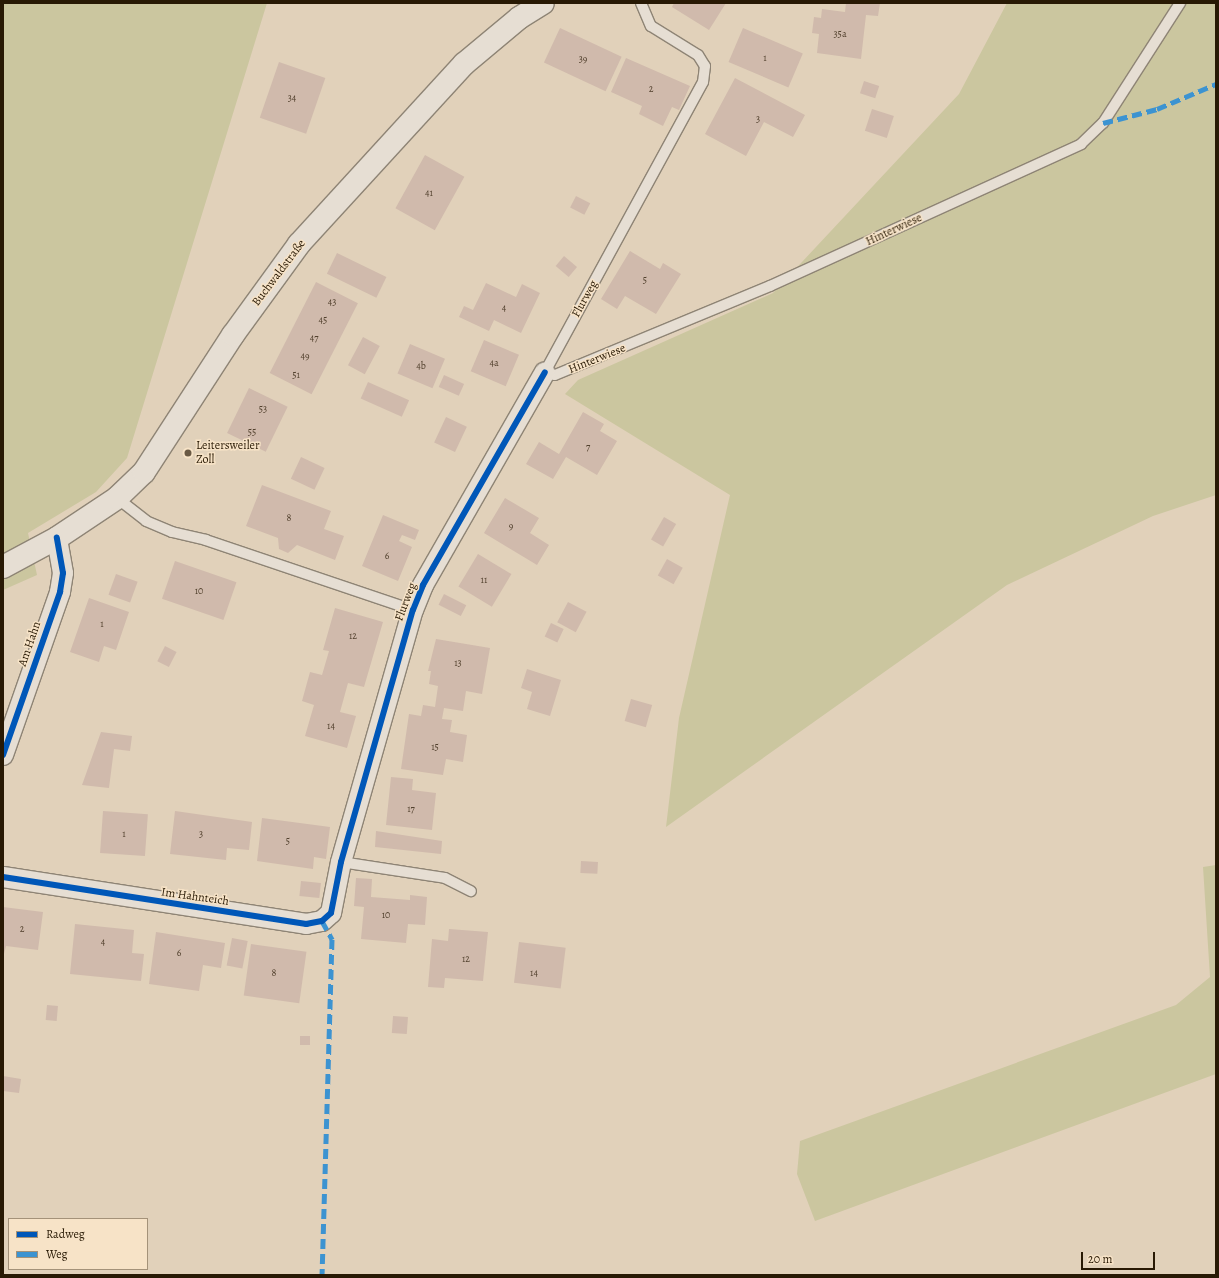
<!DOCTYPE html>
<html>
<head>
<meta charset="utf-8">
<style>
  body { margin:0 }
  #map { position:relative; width:1219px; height:1278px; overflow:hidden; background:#e1d1ba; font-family:Alegreya,serif }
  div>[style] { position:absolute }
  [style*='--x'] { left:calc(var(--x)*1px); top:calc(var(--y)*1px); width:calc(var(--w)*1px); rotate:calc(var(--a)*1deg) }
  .green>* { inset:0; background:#cbc69f }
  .building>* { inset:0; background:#d0baac; transform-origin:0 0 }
  .roads { filter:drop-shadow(1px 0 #8e8475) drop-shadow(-1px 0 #8e8475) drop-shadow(0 1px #8e8475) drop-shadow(0 -1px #8e8475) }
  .lane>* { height:10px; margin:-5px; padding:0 5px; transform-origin:5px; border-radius:5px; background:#e6ded3 }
  .street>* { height:20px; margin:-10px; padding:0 10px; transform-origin:10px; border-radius:10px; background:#e6ded3 }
  .secondary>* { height:22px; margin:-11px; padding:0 11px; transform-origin:11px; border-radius:11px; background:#e6ded3 }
  .quiet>* { height:5px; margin-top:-2.5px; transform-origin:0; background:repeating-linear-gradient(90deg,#3c93d1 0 10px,transparent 0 15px) }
  .cycleway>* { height:6px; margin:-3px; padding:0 3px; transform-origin:3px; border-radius:3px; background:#0057b8 }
  .dots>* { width:11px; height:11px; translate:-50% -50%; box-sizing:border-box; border:2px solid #f7e3c7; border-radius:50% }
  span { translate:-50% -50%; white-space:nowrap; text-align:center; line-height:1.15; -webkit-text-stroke:3px #f7e3c7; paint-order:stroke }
  .number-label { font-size:10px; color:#52412e }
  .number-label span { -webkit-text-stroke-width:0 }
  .street-label { font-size:12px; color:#281904 }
  .poi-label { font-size:12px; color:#281904 }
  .left { translate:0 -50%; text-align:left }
  .frame { position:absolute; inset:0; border:4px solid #281904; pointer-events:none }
  .legend { position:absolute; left:8px; top:1218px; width:140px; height:52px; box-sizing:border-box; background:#f7e3c7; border:1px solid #a49279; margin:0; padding:5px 7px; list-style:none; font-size:12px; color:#281904 }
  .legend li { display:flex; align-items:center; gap:8px; height:20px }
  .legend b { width:20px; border:1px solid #a49279 }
  .scale { position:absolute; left:1081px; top:1252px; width:74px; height:18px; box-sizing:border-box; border:2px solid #281904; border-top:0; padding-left:5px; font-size:12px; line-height:14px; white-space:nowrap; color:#281904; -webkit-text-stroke:3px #f7e3c7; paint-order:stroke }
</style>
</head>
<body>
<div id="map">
  <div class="green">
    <i style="clip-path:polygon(3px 3px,267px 3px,127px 458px,96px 492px,28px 533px,37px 575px,3px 590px)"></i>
    <i style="clip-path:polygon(1007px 3px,1216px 3px,1216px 495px,1153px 516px,1007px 585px,666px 827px,679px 718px,730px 495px,565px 394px,578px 380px,773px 293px,959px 94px)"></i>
    <i style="clip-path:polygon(1216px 865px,1216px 1074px,815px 1221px,797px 1174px,800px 1141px,1176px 1005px,1210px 977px,1203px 867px)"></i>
  </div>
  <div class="building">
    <i style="clip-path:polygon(674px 3px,726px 3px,709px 30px,672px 7px)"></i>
    <i style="clip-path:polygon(846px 3px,880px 3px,878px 16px,866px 15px,861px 59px,817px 53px,819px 34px,812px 33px,814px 17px,821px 18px,822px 9px,845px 12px)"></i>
    <i style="left:560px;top:28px;width:68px;height:38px;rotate:25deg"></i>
    <i style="left:743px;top:28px;width:65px;height:37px;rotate:23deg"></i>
    <i style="clip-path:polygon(626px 58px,690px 86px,679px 110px,672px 107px,663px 126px,639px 114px,642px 106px,611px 92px)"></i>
    <i style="left:279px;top:62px;width:49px;height:59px;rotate:19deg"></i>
    <i style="clip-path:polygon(735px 78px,805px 115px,793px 137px,764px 122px,746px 156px,705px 134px)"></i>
    <i style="left:864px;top:81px;width:16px;height:13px;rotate:18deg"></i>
    <i style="left:872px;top:109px;width:23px;height:23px;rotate:18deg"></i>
    <i style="left:425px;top:155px;width:45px;height:61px;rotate:29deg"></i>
    <i style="left:576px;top:196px;width:16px;height:13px;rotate:27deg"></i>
    <i style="clip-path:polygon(630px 251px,660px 269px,663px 263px,681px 274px,656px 314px,625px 296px,617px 309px,601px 299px)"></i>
    <i style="left:337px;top:253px;width:55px;height:23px;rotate:26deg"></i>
    <i style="left:564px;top:256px;width:17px;height:13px;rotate:40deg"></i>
    <i style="left:316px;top:282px;width:47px;height:102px;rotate:27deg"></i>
    <i style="clip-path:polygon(486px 283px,516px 297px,522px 284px,540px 293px,521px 333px,494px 320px,489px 331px,459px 317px,464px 306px,473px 310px)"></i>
    <i style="left:363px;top:337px;width:19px;height:32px;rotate:28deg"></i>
    <i style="left:484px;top:340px;width:38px;height:34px;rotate:23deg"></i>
    <i style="left:410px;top:344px;width:38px;height:32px;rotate:23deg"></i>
    <i style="left:444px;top:375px;width:22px;height:13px;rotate:24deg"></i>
    <i style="left:368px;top:382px;width:45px;height:18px;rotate:24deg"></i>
    <i style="left:249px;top:388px;width:43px;height:50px;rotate:26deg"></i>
    <i style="clip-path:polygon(583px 412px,604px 424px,600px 431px,617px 441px,597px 475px,566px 457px,553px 479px,526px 464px,539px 442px,559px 454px)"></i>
    <i style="left:446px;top:417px;width:23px;height:28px;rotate:25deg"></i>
    <i style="left:301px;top:457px;width:26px;height:24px;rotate:25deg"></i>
    <i style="clip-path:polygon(262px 485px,331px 511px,324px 529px,344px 536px,335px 560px,297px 545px,288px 553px,279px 549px,278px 538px,246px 526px)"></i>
    <i style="clip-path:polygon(505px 498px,539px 518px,530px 533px,549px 545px,537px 565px,484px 533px)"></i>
    <i style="clip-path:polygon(383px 515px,419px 530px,415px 540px,402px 535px,399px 541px,412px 547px,398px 581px,362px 566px)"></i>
    <i style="left:664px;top:517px;width:14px;height:26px;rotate:30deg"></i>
    <i style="left:478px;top:554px;width:39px;height:38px;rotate:31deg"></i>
    <i style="left:667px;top:559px;width:18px;height:19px;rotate:29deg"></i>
    <i style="left:175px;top:561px;width:65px;height:40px;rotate:19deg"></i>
    <i style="left:116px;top:574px;width:23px;height:22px;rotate:20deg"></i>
    <i style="left:444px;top:594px;width:25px;height:12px;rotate:27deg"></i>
    <i style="clip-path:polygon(89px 598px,129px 612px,116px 650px,104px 646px,99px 662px,70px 652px)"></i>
    <i style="left:568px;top:602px;width:21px;height:23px;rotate:28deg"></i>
    <i style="clip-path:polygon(335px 608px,383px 622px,364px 687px,348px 683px,340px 712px,356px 716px,347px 748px,305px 736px,314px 705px,302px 701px,310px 672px,322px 675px,329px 651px,323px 650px)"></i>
    <i style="left:551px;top:623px;width:14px;height:15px;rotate:25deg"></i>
    <i style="clip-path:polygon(436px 639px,490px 648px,482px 694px,466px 691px,463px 711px,444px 708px,442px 719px,452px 720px,450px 732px,467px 735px,463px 762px,446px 759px,443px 775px,401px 769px,409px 714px,421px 716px,423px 705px,435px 707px,438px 686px,429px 684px,431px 671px,428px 671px)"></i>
    <i style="left:165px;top:646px;width:13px;height:17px;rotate:27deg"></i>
    <i style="clip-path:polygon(527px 669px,561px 680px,550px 716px,527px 709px,532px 692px,521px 688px)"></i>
    <i style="left:631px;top:699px;width:22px;height:23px;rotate:16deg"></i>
    <i style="clip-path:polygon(101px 732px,132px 736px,130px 751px,114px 749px,109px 788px,82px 785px)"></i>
    <i style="clip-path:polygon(391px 777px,413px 779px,412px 790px,436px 793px,432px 830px,386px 825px)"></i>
    <i style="left:103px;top:811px;width:45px;height:42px;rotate:4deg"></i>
    <i style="clip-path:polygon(175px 811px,252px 822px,249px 850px,227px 848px,226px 860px,170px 854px)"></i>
    <i style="clip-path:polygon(262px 818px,330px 827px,326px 859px,314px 857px,313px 869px,257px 861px)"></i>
    <i style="clip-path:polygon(376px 831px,442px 841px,441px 854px,375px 847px)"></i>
    <i style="left:581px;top:861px;width:17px;height:12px;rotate:3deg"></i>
    <i style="clip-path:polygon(356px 878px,372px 879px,371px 897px,410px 900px,410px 895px,427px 897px,425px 925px,408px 924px,406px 943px,361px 939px,364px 907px,354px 906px)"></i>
    <i style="left:301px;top:881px;width:20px;height:15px;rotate:6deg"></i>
    <i style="clip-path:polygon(3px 907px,43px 912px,38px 950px,6px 946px,3px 958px)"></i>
    <i style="clip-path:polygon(75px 924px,134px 930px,132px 953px,144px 954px,141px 981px,70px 974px)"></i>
    <i style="clip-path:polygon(449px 929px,488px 932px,483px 981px,445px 978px,444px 988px,428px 987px,432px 939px,448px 941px)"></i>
    <i style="clip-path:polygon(156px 932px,225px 943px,221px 968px,203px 965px,199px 991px,149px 984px)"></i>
    <i style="left:232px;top:938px;width:16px;height:28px;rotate:11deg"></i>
    <i style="left:519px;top:942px;width:47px;height:41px;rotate:7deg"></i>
    <i style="left:251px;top:944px;width:56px;height:52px;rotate:8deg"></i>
    <i style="left:47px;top:1005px;width:11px;height:15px;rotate:5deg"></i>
    <i style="left:393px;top:1016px;width:15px;height:17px;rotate:4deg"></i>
    <i style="left:300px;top:1036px;width:10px;height:9px"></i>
    <i style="clip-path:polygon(3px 1076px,21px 1079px,19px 1093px,3px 1091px)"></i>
  </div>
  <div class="roads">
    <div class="lane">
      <i style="--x:641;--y:3;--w:25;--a:67"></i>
      <i style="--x:651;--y:26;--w:55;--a:31.7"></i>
      <i style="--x:698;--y:55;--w:13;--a:58"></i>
      <i style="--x:705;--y:66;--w:16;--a:97"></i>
      <i style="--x:703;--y:82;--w:330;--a:118.6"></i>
      <i style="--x:545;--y:372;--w:10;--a:17"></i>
      <i style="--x:555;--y:375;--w:233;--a:-22.5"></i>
      <i style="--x:770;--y:286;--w:342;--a:-24.5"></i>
      <i style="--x:1081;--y:144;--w:30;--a:-44"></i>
      <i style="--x:1103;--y:123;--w:143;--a:-57.3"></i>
      <i style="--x:117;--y:498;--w:37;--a:38"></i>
      <i style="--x:146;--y:521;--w:28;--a:23"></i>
      <i style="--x:172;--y:532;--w:35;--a:13"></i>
      <i style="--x:206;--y:540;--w:219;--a:18.7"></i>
      <i style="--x:341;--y:862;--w:105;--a:8.7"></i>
      <i style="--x:445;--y:878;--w:29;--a:27"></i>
    </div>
    <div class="street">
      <i style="--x:3;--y:755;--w:173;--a:-70.7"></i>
      <i style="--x:60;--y:592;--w:19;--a:-81"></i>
      <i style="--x:63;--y:573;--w:36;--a:-100"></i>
      <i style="--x:3;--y:877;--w:307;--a:8.8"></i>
      <i style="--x:306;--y:924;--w:16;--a:-11"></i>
      <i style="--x:322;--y:921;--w:12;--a:-42"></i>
      <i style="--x:331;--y:913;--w:52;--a:-78.9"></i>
      <i style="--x:341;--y:862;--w:262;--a:-74.1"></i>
      <i style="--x:413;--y:610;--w:27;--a:-68"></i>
      <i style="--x:423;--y:585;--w:245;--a:-60.2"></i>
    </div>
    <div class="secondary">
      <i style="--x:3;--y:567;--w:61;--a:-28.2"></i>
      <i style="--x:57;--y:538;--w:72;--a:-33.7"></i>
      <i style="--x:117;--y:498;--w:37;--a:-44"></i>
      <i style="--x:144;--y:472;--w:163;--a:-57"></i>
      <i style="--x:233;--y:335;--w:112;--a:-54"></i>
      <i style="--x:299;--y:244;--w:244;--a:-47.5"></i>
      <i style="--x:464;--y:64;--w:72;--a:-39.9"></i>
      <i style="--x:519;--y:18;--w:28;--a:-32"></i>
    </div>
  </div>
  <div class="quiet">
    <i style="--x:1103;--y:123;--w:56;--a:-14.5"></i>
    <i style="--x:1157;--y:109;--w:64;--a:-23"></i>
    <i style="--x:322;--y:921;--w:21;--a:61"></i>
    <i style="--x:332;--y:939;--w:336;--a:91.7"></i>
  </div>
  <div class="cycleway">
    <i style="--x:3;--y:755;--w:173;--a:-70.7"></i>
    <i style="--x:60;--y:592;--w:19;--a:-81"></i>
    <i style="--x:63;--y:573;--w:36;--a:-100"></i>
    <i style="--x:3;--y:877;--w:307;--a:8.8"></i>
    <i style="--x:306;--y:924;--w:16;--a:-11"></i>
    <i style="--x:322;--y:921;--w:12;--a:-42"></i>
    <i style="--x:331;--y:913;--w:52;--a:-78.9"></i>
    <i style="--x:341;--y:862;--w:262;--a:-74.1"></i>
    <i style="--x:413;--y:610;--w:27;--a:-68"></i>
    <i style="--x:423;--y:585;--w:245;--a:-60.2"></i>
  </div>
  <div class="dots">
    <i style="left:188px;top:453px;background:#695944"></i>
  </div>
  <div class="number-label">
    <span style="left:840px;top:34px">35a</span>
    <span style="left:765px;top:58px">1</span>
    <span style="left:583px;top:59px">39</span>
    <span style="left:651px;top:89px">2</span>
    <span style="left:292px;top:98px">34</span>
    <span style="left:758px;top:119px">3</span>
    <span style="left:429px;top:193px">41</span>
    <span style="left:645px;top:280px">5</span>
    <span style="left:332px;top:302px">43</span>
    <span style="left:504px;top:308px">4</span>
    <span style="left:323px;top:320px">45</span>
    <span style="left:314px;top:338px">47</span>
    <span style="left:305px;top:356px">49</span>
    <span style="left:494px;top:363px">4a</span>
    <span style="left:421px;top:366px">4b</span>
    <span style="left:296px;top:375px">51</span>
    <span style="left:263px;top:409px">53</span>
    <span style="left:252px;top:432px">55</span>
    <span style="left:588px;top:447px">7</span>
    <span style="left:289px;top:518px">8</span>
    <span style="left:511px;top:526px">9</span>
    <span style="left:387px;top:556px">6</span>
    <span style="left:484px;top:580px">11</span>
    <span style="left:199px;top:591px">10</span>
    <span style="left:102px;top:624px">1</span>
    <span style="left:353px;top:636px">12</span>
    <span style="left:458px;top:663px">13</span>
    <span style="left:331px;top:726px">14</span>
    <span style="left:435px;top:747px">15</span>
    <span style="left:411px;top:809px">17</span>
    <span style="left:124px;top:834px">1</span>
    <span style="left:201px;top:834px">3</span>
    <span style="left:288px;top:841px">5</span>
    <span style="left:386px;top:915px">10</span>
    <span style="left:22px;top:929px">2</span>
    <span style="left:103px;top:942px">4</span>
    <span style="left:179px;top:953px">6</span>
    <span style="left:466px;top:959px">12</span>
    <span style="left:274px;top:973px">8</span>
    <span style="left:534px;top:973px">14</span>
  </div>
  <div class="street-label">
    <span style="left:894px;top:230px;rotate:-25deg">Hinterwiese</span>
    <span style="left:279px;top:273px;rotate:-53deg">Buchwaldstraße</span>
    <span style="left:585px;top:299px;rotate:-61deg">Flurweg</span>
    <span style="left:597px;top:359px;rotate:-22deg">Hinterwiese</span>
    <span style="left:406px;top:602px;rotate:-69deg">Flurweg</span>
    <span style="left:30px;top:644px;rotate:-71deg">Am Hahn</span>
    <span style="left:195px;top:897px;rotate:8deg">Im Hahnteich</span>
  </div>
  <div class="poi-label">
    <span class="left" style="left:196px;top:453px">Leitersweiler<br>Zoll</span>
  </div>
  <div class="frame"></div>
  <ul class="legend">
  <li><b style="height:5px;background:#0057b8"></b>Radweg</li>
  <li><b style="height:5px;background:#3c93d1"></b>Weg</li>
  </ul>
  <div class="scale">20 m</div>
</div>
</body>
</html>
